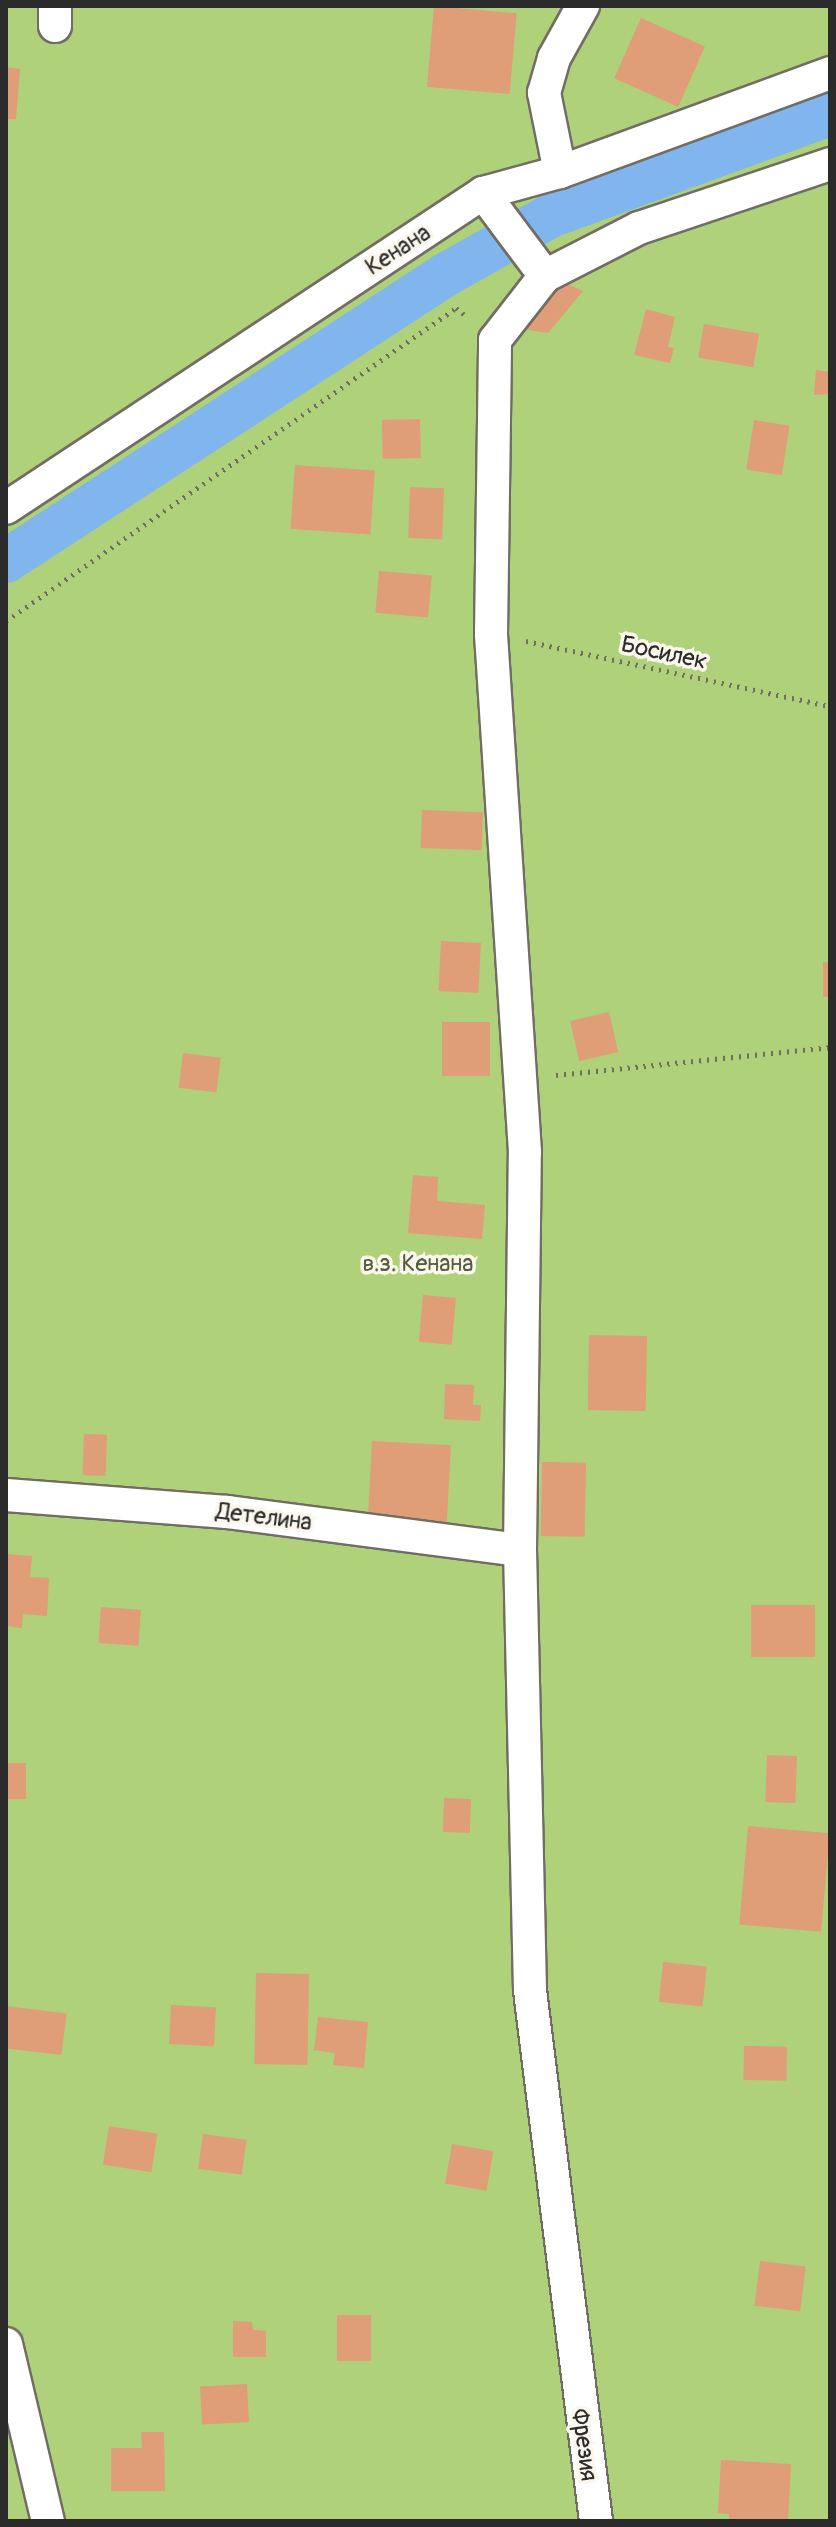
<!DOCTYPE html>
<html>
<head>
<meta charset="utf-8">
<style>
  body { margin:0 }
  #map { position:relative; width:836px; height:2527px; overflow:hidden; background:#f5e7cf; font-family:Pangolin,sans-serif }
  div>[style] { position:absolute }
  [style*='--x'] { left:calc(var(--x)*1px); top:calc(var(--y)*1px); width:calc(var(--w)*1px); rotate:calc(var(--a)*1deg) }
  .green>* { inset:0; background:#afd179; transform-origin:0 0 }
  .canal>* { height:44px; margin:-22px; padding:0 22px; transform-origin:22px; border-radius:22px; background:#80b5ee }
  .building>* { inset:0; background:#df9d78; transform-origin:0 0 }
  .path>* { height:5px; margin-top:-2.5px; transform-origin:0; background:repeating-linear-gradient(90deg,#726d64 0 2px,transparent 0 8px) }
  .roads { filter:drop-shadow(2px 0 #726d64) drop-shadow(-2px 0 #726d64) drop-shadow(0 2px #726d64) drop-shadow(0 -2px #726d64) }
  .street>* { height:32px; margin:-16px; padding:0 16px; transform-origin:16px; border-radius:16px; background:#fff }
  span { translate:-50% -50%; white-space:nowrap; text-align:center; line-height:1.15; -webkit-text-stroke:7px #fbf7ec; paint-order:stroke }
  .street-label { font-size:24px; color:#2b2b2b }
  .park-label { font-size:24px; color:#535d42 }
  .frame { position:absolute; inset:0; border:8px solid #2b2b2b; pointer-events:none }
</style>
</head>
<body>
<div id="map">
  <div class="green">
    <i style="left:6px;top:6px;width:824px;height:2515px"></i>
  </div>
  <div class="canal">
    <i style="--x:6;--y:561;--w:524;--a:-33.08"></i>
    <i style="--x:445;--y:275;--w:120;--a:-29.3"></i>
    <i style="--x:550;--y:216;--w:298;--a:-20"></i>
  </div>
  <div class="building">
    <i style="left:434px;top:6px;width:83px;height:81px;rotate:5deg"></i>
    <i style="left:641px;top:18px;width:70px;height:66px;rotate:24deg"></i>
    <i style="clip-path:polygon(6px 67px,20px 69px,16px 119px,6px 119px)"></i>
    <i style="clip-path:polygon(557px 279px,583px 291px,548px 333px,516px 328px)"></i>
    <i style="clip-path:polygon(646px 309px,675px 317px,668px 347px,674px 348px,670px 363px,634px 355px)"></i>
    <i style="left:704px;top:324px;width:56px;height:34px;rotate:10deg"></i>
    <i style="clip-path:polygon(816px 370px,830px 372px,830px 394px,814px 395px)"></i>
    <i style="left:420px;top:419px;width:39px;height:38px;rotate:89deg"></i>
    <i style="left:754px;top:420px;width:36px;height:50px;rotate:9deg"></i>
    <i style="left:295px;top:465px;width:80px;height:64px;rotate:4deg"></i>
    <i style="left:410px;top:487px;width:34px;height:51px;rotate:2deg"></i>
    <i style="left:379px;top:571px;width:53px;height:42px;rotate:5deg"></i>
    <i style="left:422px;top:810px;width:61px;height:38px;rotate:2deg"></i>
    <i style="left:441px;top:941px;width:40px;height:50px;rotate:3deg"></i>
    <i style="left:823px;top:962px;width:7px;height:35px"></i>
    <i style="left:609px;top:1012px;width:41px;height:40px;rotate:77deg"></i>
    <i style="left:442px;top:1022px;width:48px;height:54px"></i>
    <i style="left:183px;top:1053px;width:38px;height:35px;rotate:7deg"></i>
    <i style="clip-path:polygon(413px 1175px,438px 1177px,437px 1201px,485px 1205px,482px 1239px,408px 1233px)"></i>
    <i style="left:423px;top:1295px;width:33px;height:47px;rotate:5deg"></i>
    <i style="left:589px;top:1335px;width:58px;height:75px;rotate:1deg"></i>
    <i style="clip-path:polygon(445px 1384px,474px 1385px,473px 1405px,481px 1405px,480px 1421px,444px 1419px)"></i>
    <i style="left:84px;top:1434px;width:23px;height:41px;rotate:2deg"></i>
    <i style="left:372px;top:1441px;width:79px;height:79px;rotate:3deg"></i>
    <i style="left:542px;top:1462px;width:44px;height:74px;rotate:1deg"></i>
    <i style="clip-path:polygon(6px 1554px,32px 1556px,30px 1577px,49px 1578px,47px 1616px,23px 1614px,22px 1628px,6px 1626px)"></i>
    <i style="left:751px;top:1605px;width:64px;height:52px"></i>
    <i style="left:101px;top:1607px;width:40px;height:36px;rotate:4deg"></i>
    <i style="left:767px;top:1755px;width:30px;height:47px;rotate:2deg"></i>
    <i style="left:6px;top:1763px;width:20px;height:36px"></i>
    <i style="left:444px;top:1798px;width:27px;height:34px;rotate:2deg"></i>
    <i style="left:748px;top:1826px;width:82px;height:99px;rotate:5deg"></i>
    <i style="left:663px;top:1962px;width:44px;height:40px;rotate:6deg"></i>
    <i style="left:256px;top:1973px;width:53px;height:91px;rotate:1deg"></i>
    <i style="left:171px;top:2005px;width:45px;height:39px;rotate:3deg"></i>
    <i style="left:6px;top:2006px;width:61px;height:42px;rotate:7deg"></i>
    <i style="clip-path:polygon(318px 2017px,368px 2022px,364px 2068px,333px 2065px,335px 2053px,314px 2050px)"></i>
    <i style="left:744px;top:2046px;width:43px;height:34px;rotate:1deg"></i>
    <i style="left:109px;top:2126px;width:49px;height:39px;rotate:9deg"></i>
    <i style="left:203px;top:2134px;width:44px;height:35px;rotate:8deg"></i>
    <i style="left:452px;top:2144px;width:42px;height:40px;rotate:10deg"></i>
    <i style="left:760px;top:2261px;width:46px;height:45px;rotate:7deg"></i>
    <i style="left:337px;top:2315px;width:34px;height:46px"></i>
    <i style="clip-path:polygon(233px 2321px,252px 2322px,253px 2330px,266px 2331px,266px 2357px,233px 2357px)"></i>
    <i style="left:247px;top:2384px;width:38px;height:47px;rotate:87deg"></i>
    <i style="clip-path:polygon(141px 2432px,164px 2432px,165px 2491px,111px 2491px,111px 2448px,142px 2448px)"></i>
    <i style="clip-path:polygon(721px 2460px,791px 2464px,788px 2521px,729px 2521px,729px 2514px,718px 2513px)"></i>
  </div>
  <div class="path">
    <i style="--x:6;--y:621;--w:548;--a:-34.82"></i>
    <i style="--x:456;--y:308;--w:14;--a:39"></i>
    <i style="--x:526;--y:641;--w:311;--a:12.1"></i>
    <i style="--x:556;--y:1075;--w:275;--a:-5.8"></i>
  </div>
  <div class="roads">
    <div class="street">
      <i style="--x:55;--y:26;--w:20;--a:-90"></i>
      <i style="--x:560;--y:172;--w:81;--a:-101.4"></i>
      <i style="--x:544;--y:93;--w:36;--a:-74"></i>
      <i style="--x:554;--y:58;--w:60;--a:-60.9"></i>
      <i style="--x:483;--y:193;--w:104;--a:53.2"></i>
      <i style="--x:6;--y:508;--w:572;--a:-33.44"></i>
      <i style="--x:483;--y:193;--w:80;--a:-15.3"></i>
      <i style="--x:560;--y:172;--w:288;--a:-20.1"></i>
      <i style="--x:6;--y:1495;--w:222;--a:4.4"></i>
      <i style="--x:227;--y:1512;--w:295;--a:7.4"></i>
      <i style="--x:6;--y:2344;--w:182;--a:76.7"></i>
      <i style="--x:596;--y:2521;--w:535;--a:-97.09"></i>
      <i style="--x:530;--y:1990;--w:440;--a:-91.3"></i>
      <i style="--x:520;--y:1550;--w:398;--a:-89.3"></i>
      <i style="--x:525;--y:1152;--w:519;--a:-93.76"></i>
      <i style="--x:491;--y:634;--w:294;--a:-89.2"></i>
      <i style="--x:495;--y:340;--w:81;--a:-52"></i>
      <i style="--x:545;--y:276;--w:106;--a:-27.1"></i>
      <i style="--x:639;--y:228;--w:201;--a:-18.5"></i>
    </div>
  </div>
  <div class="street-label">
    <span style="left:398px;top:250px;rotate:-33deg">Кенана</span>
    <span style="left:664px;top:653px;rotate:12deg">Босилек</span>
    <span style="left:264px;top:1517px;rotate:7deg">Детелина</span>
    <span style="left:584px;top:2445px;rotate:82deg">Фрезия</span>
  </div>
  <div class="park-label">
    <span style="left:418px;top:1264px">в.з. Кенана</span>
  </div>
  <div class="frame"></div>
</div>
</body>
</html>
